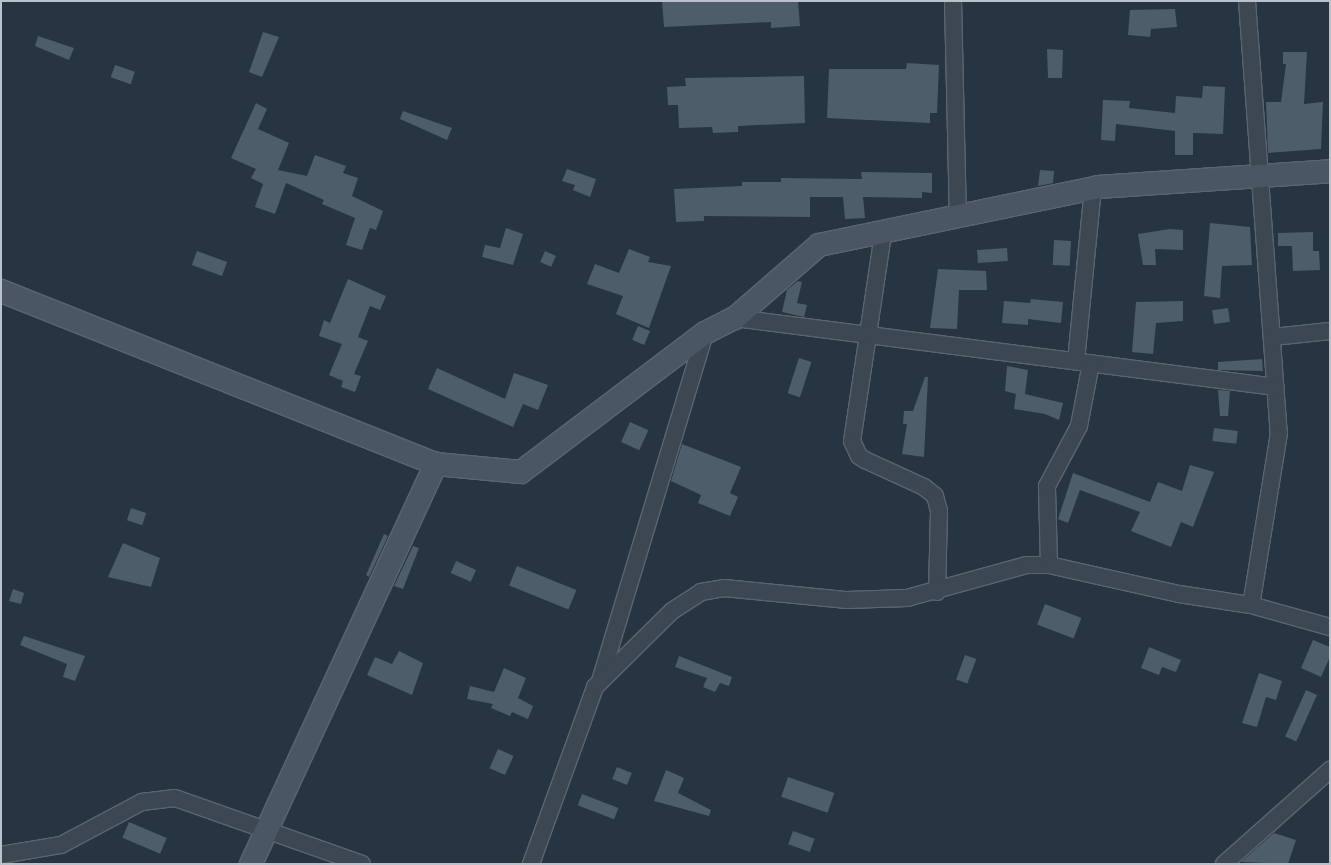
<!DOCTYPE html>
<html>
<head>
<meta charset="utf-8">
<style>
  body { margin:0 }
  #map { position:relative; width:1331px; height:865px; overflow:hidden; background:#273542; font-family:"Roboto Condensed",sans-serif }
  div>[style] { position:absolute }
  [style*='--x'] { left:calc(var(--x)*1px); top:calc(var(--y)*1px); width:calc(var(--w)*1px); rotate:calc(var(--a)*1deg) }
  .building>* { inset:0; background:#4e5d6a; transform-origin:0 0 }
  .roads { filter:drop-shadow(1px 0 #5a656f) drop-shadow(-1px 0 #5a656f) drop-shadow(0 1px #5a656f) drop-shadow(0 -1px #5a656f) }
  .street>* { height:16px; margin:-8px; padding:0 8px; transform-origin:8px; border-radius:8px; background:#3c4752 }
  .secondary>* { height:22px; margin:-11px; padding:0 11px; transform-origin:11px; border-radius:11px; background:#4a5664 }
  span { translate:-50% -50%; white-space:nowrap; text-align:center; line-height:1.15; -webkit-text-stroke:4px #202c37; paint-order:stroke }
  .frame { position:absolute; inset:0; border:2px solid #b9c2cb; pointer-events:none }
</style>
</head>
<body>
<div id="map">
  <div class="building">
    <i style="clip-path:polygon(662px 1px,798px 1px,800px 26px,771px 28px,771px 22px,664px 27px)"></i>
    <i style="clip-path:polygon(1175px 9px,1177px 27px,1151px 29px,1150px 37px,1128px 35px,1130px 10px)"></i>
    <i style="clip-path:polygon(263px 32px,279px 37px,262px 77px,249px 72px)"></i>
    <i style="clip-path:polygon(38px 36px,74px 48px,69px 60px,35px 46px)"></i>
    <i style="clip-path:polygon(1047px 49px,1063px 50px,1062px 78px,1048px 78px)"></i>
    <i style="clip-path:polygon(1283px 52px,1307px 52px,1304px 104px,1323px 102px,1321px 149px,1268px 153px,1266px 102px,1281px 102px,1286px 64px,1283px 64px)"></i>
    <i style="clip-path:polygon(907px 63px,939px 65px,937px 113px,930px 113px,930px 123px,827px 118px,829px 69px,906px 69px)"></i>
    <i style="left:115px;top:65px;width:21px;height:13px;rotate:19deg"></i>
    <i style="clip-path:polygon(804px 76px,805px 123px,738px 126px,738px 132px,713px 133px,712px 127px,679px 128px,678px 105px,668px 105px,667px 87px,686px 86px,685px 78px)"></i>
    <i style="clip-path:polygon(1203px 86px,1225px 87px,1223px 134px,1193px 133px,1193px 155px,1175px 155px,1175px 131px,1116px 124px,1115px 141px,1101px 140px,1103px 100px,1130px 101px,1129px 108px,1175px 113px,1176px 96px,1202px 98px)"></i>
    <i style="clip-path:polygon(256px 103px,267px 109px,258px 129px,289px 143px,278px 170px,307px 176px,315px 155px,346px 166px,343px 173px,358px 178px,352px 196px,383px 211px,376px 230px,370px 228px,362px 250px,346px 245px,355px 218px,322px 204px,324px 200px,286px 183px,275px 214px,255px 207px,263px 184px,251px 178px,256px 169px,231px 158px)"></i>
    <i style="clip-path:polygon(403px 111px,452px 128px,447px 140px,400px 119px)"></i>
    <i style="clip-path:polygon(567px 169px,596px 179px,590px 197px,573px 190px,575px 185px,562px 181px)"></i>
    <i style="clip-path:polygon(1040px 170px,1054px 171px,1053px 183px,1038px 186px)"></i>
    <i style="clip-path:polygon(861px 172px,932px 173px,932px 193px,922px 192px,922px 198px,863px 197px,865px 218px,845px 219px,843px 197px,810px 197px,810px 217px,704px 216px,704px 221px,676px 222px,674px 189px,742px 186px,742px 182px,781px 182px,781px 178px,862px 179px)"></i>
    <i style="clip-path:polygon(1210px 223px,1250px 227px,1252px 265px,1222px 266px,1220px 298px,1204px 296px)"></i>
    <i style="clip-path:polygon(506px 228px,523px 234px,513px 265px,482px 257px,485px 245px,500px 248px)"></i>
    <i style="clip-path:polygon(1170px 229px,1183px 230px,1183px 250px,1155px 249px,1156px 265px,1143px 265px,1138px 234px)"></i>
    <i style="clip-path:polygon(1313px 232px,1313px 251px,1319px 251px,1320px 270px,1293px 271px,1292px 246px,1278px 246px,1278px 233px)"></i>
    <i style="left:1054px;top:240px;width:17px;height:25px;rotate:3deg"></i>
    <i style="left:1007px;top:248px;width:13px;height:30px;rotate:86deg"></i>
    <i style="clip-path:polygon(629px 249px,650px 257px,648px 262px,671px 266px,649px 328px,616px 314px,623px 296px,587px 284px,595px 264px,619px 273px)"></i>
    <i style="left:197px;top:251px;width:32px;height:15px;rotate:20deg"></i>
    <i style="left:545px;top:251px;width:12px;height:12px;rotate:24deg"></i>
    <i style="clip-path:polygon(938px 269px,986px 271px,987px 290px,959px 290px,957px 329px,930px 328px)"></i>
    <i style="clip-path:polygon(348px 279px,386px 296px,380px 310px,370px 306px,358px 337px,368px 341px,354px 374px,361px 376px,355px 392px,341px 387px,343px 381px,329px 375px,342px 344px,319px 336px,324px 320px,330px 323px)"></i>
    <i style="clip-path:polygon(798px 281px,802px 282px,797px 303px,807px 305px,804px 317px,782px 312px,787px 290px)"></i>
    <i style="clip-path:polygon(1031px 299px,1063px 302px,1061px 323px,1028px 319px,1028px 325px,1002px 323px,1004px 301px,1030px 303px)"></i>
    <i style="clip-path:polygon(1183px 301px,1183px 321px,1156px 323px,1153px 354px,1132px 352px,1136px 302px)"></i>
    <i style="left:1228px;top:308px;width:14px;height:16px;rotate:82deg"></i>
    <i style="left:638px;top:326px;width:13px;height:15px;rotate:23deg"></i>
    <i style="left:799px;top:358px;width:13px;height:37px;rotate:18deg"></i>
    <i style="clip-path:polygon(1262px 359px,1263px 371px,1218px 370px,1218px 362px)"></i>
    <i style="clip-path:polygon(1007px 366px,1028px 370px,1025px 394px,1063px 403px,1059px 420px,1045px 414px,1014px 409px,1016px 394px,1005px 391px)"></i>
    <i style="clip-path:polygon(437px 368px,505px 399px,514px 373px,548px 385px,538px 410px,523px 404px,513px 427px,428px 389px)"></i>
    <i style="clip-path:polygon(925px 377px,928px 377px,924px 457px,902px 454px,907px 424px,903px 424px,904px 411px,913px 411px)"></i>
    <i style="clip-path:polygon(1218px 390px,1230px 391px,1228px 416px,1220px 416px)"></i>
    <i style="left:630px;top:422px;width:20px;height:22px;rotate:24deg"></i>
    <i style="left:1214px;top:428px;width:24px;height:13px;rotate:7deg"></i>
    <i style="clip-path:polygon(682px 444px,741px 467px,730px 493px,738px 497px,730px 516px,698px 503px,701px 495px,671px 481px)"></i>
    <i style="clip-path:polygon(1190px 465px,1214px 472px,1193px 527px,1181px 522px,1171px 547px,1131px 531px,1140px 512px,1080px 490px,1068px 523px,1058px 519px,1073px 473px,1150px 502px,1158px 482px,1182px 491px)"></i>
    <i style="left:131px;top:508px;width:16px;height:13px;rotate:18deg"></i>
    <i style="clip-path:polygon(384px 534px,388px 536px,369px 577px,366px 575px)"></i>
    <i style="clip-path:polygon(123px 543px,160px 558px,151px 587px,108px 577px)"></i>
    <i style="clip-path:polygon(413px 546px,419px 548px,403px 589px,394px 586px)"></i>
    <i style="left:456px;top:561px;width:22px;height:13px;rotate:24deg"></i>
    <i style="left:517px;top:566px;width:64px;height:21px;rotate:22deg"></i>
    <i style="clip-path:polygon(13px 589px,24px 593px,21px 604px,9px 601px)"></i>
    <i style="left:1045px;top:604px;width:39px;height:22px;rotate:21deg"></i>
    <i style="clip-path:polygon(24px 636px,85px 656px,75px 681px,63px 677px,67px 664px,20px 645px)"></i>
    <i style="clip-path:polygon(1313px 640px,1330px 647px,1330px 657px,1321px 677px,1301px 668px)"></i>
    <i style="clip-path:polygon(1149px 647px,1181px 660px,1176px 672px,1162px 667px,1159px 675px,1141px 668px)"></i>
    <i style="clip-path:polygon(399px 651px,423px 663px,412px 695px,367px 675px,375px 657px,392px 664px)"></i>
    <i style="left:965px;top:655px;width:12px;height:26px;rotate:20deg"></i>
    <i style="clip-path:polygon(679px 656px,732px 677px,729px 686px,720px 683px,715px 692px,703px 687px,707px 678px,675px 667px)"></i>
    <i style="clip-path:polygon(504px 668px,526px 678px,518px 698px,533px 706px,528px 719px,512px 712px,510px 716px,491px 708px,493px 704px,467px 699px,470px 686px,494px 692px)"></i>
    <i style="clip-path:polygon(1259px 673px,1282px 681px,1276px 700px,1266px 697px,1257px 727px,1242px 723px)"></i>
    <i style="left:1306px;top:690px;width:12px;height:51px;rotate:24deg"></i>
    <i style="left:498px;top:749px;width:17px;height:21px;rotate:24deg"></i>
    <i style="left:617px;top:767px;width:16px;height:13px;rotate:22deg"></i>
    <i style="clip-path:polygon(666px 770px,684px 778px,678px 793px,711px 810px,709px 816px,654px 801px)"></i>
    <i style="left:788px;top:777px;width:49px;height:21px;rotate:19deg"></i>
    <i style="left:582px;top:794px;width:39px;height:12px;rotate:21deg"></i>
    <i style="left:129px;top:822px;width:41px;height:17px;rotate:23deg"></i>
    <i style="left:793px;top:831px;width:23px;height:14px;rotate:20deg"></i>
    <i style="clip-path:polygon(1274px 833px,1296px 840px,1288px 864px,1241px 862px)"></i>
  </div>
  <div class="roads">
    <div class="street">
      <i style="--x:953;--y:1;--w:215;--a:88.7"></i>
      <i style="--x:1247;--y:1;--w:433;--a:85.8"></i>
      <i style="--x:1279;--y:433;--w:174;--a:99.2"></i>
      <i style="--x:883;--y:234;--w:209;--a:98.5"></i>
      <i style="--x:852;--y:441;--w:17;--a:65"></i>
      <i style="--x:859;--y:456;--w:7;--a:34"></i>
      <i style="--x:865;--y:460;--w:65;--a:24.6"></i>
      <i style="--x:924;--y:487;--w:14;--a:39"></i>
      <i style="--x:935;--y:496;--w:16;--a:75"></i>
      <i style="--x:939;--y:511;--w:81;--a:91.4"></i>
      <i style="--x:735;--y:318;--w:545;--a:7.27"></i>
      <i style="--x:1273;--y:337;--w:57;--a:-6"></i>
      <i style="--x:1076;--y:361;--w:174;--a:-84.4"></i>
      <i style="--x:1049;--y:565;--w:79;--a:-91.5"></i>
      <i style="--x:1047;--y:486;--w:68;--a:-61.9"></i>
      <i style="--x:1079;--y:426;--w:64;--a:-79.2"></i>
      <i style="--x:600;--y:681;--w:363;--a:-73.2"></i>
      <i style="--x:1;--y:855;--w:61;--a:-9.5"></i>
      <i style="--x:61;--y:845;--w:92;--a:-28"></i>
      <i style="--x:142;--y:802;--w:33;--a:-7"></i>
      <i style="--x:175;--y:798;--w:198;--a:19.4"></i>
      <i style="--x:531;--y:864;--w:188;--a:-70.1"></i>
      <i style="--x:595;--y:687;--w:108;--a:-44.6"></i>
      <i style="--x:672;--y:611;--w:35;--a:-33"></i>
      <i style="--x:701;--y:592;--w:23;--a:-10"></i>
      <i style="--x:724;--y:588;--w:124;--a:5.6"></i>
      <i style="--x:847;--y:600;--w:60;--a:-1.9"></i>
      <i style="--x:907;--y:598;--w:124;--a:-15.4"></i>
      <i style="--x:1027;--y:565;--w:22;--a:0"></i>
      <i style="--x:1049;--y:565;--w:133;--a:12.6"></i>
      <i style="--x:1179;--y:594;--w:73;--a:8.7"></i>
      <i style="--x:1251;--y:605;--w:82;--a:15.6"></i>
      <i style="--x:1224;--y:864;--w:142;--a:-41.6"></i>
    </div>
    <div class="secondary">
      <i style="--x:1;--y:291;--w:468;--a:21.7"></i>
      <i style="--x:436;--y:464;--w:85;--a:5.4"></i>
      <i style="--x:521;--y:472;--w:231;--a:-37.1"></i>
      <i style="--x:705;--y:333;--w:34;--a:-27"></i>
      <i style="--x:735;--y:318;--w:111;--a:-41"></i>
      <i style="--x:819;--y:245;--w:285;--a:-11.7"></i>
      <i style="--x:1098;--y:187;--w:233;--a:-3.9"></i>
      <i style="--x:251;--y:864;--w:441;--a:-65.2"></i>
    </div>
  </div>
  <div class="frame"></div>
</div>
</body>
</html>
